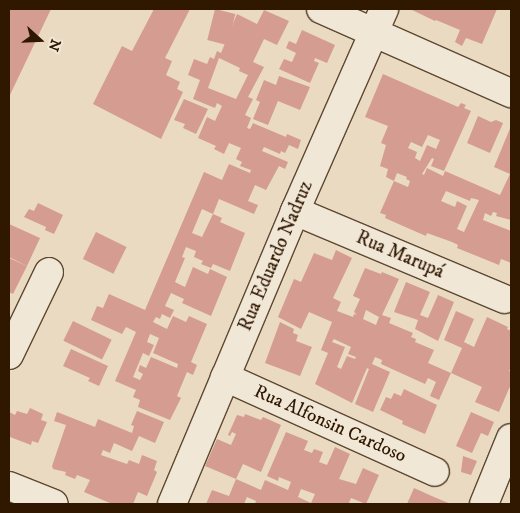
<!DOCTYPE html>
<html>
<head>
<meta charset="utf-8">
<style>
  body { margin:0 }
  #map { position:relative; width:520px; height:513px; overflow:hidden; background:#eadac2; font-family:"IM FELL DW Pica",serif }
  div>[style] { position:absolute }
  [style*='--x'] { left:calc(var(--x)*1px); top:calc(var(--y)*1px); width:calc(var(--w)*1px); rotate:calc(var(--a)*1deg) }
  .building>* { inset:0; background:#d59c91; transform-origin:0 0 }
  .roads { filter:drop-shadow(1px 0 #5e4830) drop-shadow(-1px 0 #5e4830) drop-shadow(0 1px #5e4830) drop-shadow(0 -1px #5e4830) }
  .minor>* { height:28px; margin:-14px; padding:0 14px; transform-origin:14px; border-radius:14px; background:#f1e7d7 }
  span { translate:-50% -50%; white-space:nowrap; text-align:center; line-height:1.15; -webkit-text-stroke:4px #f1e7d7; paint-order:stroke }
  .street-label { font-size:19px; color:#2f1700 }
  .frame { position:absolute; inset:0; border:10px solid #2f1700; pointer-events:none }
  .north { position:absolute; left:15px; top:15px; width:50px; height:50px; -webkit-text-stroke:4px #f1e7d7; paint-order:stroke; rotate:110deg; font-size:14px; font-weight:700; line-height:20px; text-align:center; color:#2f1700 }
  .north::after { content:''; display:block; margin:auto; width:18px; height:22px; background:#2f1700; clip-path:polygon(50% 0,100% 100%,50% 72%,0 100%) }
</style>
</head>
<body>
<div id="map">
  <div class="building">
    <i style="clip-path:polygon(9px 9px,51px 9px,9px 97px)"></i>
    <i style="clip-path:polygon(154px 9px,190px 9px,165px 58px,172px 61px,166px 75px,180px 82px,177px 89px,183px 92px,161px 139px,93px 104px,122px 46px,132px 51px)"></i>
    <i style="left:215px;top:9px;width:21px;height:32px;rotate:14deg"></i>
    <i style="clip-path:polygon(410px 9px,497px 9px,482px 44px,466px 38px,462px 46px,455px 42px,460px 30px,436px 20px,435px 21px)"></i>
    <i style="clip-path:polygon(evenodd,264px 10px,289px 21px,277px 45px,264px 39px,253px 62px,264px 67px,248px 97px,253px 99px,245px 115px,251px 118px,247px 128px,250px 129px,253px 123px,286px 137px,287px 134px,301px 140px,298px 149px,289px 145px,285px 153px,281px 151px,280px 154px,264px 147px,262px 151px,288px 162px,285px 169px,279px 166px,266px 190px,255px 185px,248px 201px,258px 205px,254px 214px,219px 199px,213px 214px,202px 209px,192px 233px,202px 237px,213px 214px,222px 218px,220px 222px,245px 233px,230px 271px,213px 264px,211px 268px,201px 264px,203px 261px,194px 257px,196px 251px,186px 247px,182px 257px,185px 258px,175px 282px,185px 287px,193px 267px,208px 274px,210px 269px,227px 277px,211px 316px,182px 303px,184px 299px,171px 293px,165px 306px,174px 310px,170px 318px,162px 314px,160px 319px,156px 317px,153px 322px,167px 329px,173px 316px,186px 322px,189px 316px,207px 324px,191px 362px,197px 365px,193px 375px,187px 372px,177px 396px,181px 398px,170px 420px,138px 407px,140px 400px,133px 397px,136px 390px,115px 381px,136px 332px,126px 327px,122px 334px,91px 320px,97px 306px,103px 308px,109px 294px,145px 310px,204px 172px,222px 180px,229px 164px,250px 173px,251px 170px,240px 166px,242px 162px,236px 159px,241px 148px,229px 143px,224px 154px,214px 149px,216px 146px,198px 138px,207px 117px,215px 121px,222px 106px,217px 103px,215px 108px,193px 99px,200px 80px,188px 75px,194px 59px,207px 64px,210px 57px,214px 59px,217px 51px,221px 53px,237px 14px,257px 24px,264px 10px,219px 58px,240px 68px,239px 71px,248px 75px,236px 99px,208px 88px,219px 58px,264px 10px,150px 334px,159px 338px,153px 353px,178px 364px,177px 368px,151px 357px,146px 368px,140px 365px,138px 371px,143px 374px,140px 380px,133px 377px,143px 353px,149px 356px,154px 345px,147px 342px,150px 334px)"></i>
    <i style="clip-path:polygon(302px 30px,335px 45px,327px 63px,315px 58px,314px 61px,319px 63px,310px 83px,279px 69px,284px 59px,292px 62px,296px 53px,286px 48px,289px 41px,296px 44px)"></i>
    <i style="clip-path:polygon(evenodd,383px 74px,458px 107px,461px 103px,466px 105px,464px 108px,471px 111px,444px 171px,431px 166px,434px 159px,432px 158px,422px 174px,424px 175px,427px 168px,443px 176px,445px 171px,500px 195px,510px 174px,494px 167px,511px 126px,511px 220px,496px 216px,497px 213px,493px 212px,491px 216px,485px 213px,483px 220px,511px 231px,511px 263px,501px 259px,499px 265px,457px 248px,458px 245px,452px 242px,427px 233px,426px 236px,403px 226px,385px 218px,386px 215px,380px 213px,394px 181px,408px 187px,410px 181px,406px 179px,407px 177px,397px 173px,394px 181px,386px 177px,388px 169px,380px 166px,386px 145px,381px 143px,388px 126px,365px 117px,383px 74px,428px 135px,440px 140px,436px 149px,427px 145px,420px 161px,415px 158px,417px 152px,408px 148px,411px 142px,422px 147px,428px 135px,383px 74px,446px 191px,470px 201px,471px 198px,479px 200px,464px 232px,457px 229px,467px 206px,457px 201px,455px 207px,441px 201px,446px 191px)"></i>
    <i style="clip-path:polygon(279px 76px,310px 87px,300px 110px,278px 101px,268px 125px,253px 119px,260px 102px,256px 100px,264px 80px,276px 85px)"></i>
    <i style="clip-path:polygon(184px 99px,208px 109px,196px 134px,183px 128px,185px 124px,174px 120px)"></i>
    <i style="clip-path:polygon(478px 116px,491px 122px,496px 120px,503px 123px,490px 153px,467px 143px)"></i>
    <i style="clip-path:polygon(38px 203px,63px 215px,54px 234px,45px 230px,46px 227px,24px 217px,29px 209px,34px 211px)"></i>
    <i style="clip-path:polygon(9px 224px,40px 238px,27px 266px,9px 257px)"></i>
    <i style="left:96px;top:232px;width:34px;height:30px;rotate:26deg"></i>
    <i style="clip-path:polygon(evenodd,336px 250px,352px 258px,333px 298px,341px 302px,337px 311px,353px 317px,354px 314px,357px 315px,354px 312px,360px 299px,353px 296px,365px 268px,381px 274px,382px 272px,399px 279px,382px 315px,391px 318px,389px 323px,413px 333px,411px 337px,416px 339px,415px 342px,434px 350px,428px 363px,451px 373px,439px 400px,430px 396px,436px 382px,428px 378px,425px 384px,381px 364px,382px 360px,375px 357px,372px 364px,390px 372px,373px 412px,355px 404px,369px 369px,367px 368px,352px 403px,315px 384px,328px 353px,321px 350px,332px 322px,309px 312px,301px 329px,278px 317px,294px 279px,301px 282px,314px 253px,332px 260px,336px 250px,366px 310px,379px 317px,376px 325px,363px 319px,366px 310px,336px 250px,334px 339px,351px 347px,348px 354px,356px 357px,355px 359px,347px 356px,341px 369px,337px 367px,345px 347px,332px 342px,334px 339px)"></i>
    <i style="clip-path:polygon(9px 258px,27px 266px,13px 294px,9px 292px)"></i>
    <i style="clip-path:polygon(406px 282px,430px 292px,420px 315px,428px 318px,438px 295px,454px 302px,438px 341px,415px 329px,418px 320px,394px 312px)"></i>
    <i style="clip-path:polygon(456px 311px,474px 319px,464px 342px,474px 347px,487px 317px,508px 327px,507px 329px,511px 331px,511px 367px,509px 371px,511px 372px,511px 384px,499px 412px,475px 402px,482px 387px,451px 373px,462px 348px,444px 340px)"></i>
    <i style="left:73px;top:321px;width:43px;height:22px;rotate:26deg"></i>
    <i style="clip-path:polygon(280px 322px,294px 329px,293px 333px,298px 335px,296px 341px,312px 347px,300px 376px,265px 363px)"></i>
    <i style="clip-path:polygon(71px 349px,108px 366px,99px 386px,88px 381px,90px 378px,63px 366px)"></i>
    <i style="clip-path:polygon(404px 389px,437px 405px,425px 434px,402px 424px,403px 421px,380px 410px,386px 397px,391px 399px,394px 393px,401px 396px)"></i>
    <i style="clip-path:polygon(30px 408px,43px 414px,41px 420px,47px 422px,38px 443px,32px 441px,31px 445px,10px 437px,9px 440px,9px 412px,15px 415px,17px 411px,27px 414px)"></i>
    <i style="clip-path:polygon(137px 411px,164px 422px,155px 443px,139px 436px,132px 451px,114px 443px,110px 453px,103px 450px,101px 455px,127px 464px,129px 460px,139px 464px,142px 455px,157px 461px,154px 470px,157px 472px,147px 496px,138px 492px,133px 504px,112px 504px,84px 492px,90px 480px,77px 475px,75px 479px,65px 475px,66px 472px,53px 469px,52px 466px,66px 425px,54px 421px,57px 412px,95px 427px,98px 419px,132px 433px,134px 426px,131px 425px)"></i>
    <i style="clip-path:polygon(471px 412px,494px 422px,488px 436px,481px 433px,472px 453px,456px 446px)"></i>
    <i style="clip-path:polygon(245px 414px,261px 420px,263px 417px,281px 425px,261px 472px,243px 464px,236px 479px,205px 466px,217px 439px,231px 445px,236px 434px,232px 432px,230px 436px,228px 435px,237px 415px,244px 417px)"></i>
    <i style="clip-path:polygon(evenodd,286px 432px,308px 441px,304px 450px,312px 453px,314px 449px,323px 452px,319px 462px,327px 465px,335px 447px,350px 454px,339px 479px,356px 484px,363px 468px,379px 475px,366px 504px,351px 498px,349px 503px,353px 504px,255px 504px,256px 501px,247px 497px,244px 504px,206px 504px,212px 490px,229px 496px,236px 479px,261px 490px,265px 480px,288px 490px,291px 482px,279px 477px,278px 481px,267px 476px,286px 432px,301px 489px,315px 494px,311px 503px,298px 497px,301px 489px)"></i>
    <i style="clip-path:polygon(463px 456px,477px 461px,471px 475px,461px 472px)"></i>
    <i style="clip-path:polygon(414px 488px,434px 497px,451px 504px,407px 504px)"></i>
  </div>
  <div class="roads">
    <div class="minor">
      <i style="--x:321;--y:9;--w:208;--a:23.9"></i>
      <i style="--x:295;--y:211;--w:227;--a:22.8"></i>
      <i style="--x:9;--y:355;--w:92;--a:-64.3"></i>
      <i style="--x:225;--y:377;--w:230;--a:24.3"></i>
      <i style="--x:9;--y:486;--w:48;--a:21.8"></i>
      <i style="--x:172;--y:504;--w:318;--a:-67.2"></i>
      <i style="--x:295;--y:211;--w:221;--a:-66.2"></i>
      <i style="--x:484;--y:504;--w:71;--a:-67.8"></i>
    </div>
  </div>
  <div class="street-label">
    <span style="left:400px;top:255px;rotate:23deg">Rua Marupá</span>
    <span style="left:276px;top:256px;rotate:-67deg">Rua Eduardo Nadruz</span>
    <span style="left:330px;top:424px;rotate:24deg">Rua Alfonsin Cardoso</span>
  </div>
  <div class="frame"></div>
  <div class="north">N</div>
</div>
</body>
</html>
